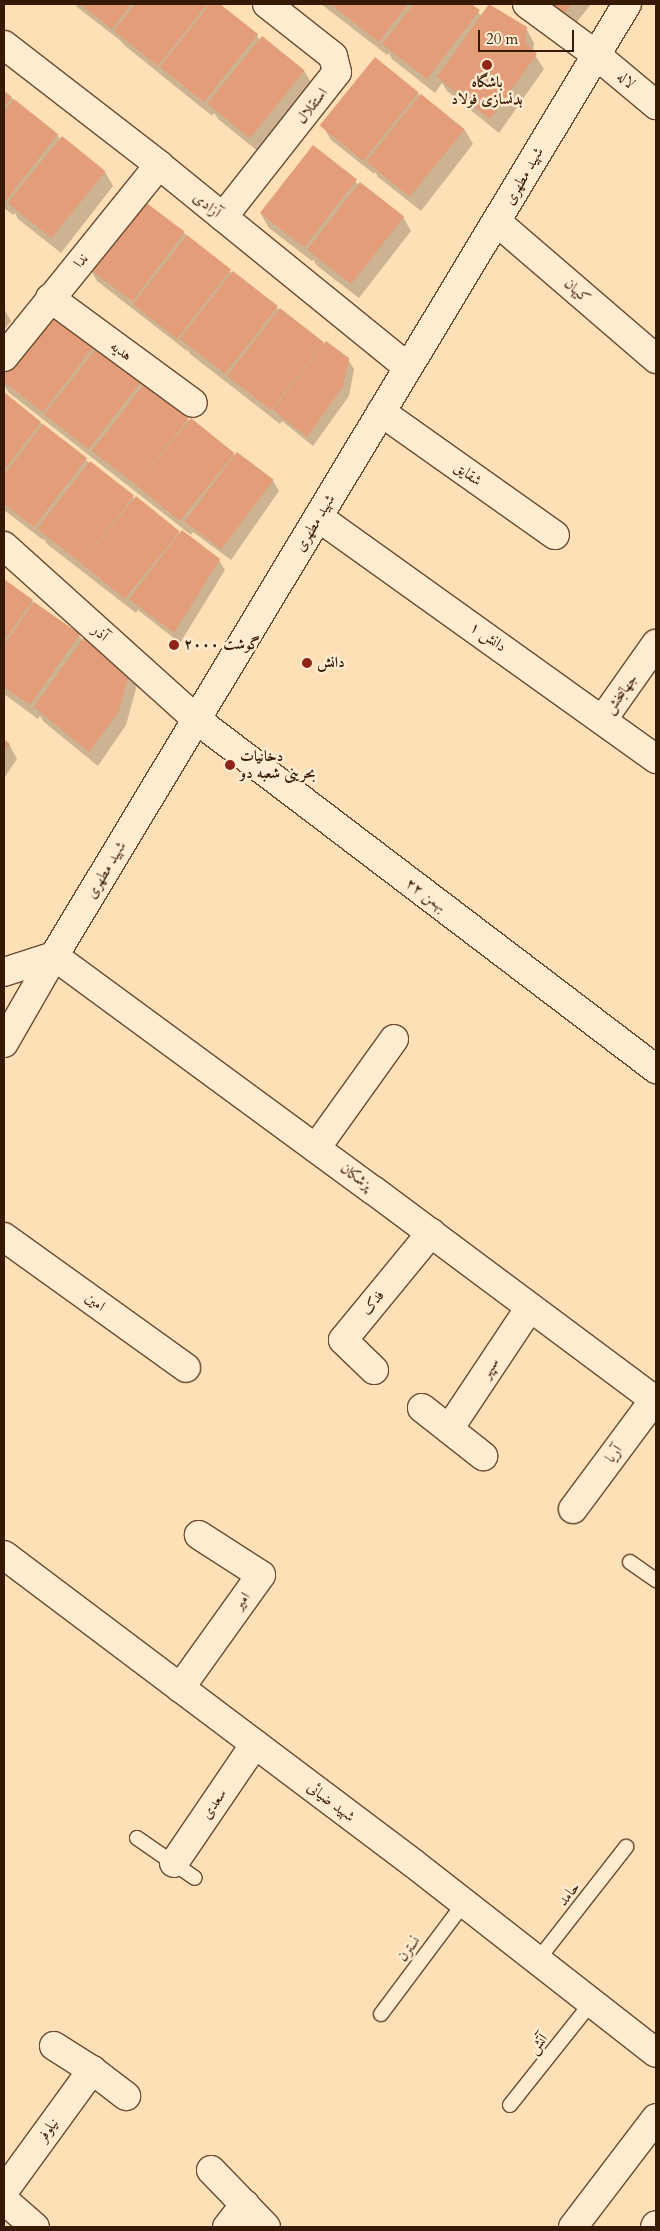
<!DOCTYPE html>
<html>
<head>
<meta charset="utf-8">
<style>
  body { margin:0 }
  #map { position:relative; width:660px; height:2231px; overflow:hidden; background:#ffe0b6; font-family:Cardo,Amiri,serif }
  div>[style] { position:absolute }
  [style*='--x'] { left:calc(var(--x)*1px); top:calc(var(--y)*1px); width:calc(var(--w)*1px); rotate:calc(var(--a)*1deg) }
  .shadow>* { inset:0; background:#0003 }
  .building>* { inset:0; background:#e49d79; transform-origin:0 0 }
  .roads { filter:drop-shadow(1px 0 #694c31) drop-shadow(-1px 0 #694c31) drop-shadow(0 1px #694c31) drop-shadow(0 -1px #694c31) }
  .service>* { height:14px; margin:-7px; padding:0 7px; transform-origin:7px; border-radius:7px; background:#ffebd0 }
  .minor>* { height:28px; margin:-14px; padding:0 14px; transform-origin:14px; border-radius:14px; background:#ffebd0 }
  .tertiary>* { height:28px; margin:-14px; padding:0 14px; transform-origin:14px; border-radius:14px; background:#ffebd0 }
  .secondary>* { height:28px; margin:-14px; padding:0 14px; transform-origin:14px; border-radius:14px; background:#ffebd0 }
  .dots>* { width:14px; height:14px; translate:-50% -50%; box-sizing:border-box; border:2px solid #ffebd0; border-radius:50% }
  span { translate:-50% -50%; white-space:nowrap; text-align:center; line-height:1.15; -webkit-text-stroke:5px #ffebd0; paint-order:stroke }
  .street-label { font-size:15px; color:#371a05 }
  .poi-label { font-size:15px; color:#371a05; font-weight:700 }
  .left { translate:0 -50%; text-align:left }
  .frame { position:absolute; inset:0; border:5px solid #371a05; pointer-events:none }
  .scale { position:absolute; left:478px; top:30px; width:96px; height:22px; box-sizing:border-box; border:2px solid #371a05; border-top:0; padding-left:6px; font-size:15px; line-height:18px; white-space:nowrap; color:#371a05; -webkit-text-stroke:4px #ffebd0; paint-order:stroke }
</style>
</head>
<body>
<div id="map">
  <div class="shadow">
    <i style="clip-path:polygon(75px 4px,218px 4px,257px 35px,260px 41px,262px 38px,305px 72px,313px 86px,260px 153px,218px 119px,214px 113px,212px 116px,124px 45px,121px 41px,78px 8px)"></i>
    <i style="clip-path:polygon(321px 4px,469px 4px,482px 16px,526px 28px,534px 43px,533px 52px,544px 69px,499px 133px,447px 91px,442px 83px,435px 93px,392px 59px,389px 53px,387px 55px)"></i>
    <i style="clip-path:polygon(526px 4px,591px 4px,566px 36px)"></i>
    <i style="clip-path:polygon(4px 92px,57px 135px,61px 140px,105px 172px,113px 186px,61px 253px,18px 219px,15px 213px,13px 215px,4px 208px)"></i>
    <i style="clip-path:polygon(418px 93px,421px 97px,465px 130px,473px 144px,421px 211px,378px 177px,375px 172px,374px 174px,331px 140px,323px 126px)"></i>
    <i style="clip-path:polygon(313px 146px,359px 185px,403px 217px,411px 231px,359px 298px,316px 265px,314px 260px,312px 261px,269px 228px,261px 214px)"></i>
    <i style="clip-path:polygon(184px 233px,233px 274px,325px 345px,348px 359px,354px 369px,349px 396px,313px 446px,282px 421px,280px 424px,190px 354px,188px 350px,187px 351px,97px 281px,89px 267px)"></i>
    <i style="clip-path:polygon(4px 309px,11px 321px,4px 330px)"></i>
    <i style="clip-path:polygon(52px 311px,190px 421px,236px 456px,273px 481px,279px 491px,231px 560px,193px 532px,191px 535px,8px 392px,4px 384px,4px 373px)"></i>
    <i style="clip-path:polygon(4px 394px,86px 459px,89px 464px,181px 534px,219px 560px,225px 570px,180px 643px,138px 610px,136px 613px,47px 544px,44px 539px,43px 540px,4px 510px)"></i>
    <i style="clip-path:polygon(4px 581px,79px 635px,83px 641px,129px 670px,137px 685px,126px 725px,98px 766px,44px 722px,40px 716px,38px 719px,4px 694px)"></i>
    <i style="clip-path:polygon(4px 741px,9px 744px,17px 759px,4px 778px)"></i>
  </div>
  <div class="building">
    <i style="clip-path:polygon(80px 4px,131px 4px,112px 29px)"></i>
    <i style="clip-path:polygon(135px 4px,207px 4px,158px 66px,114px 31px)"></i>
    <i style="clip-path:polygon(210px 4px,220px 4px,258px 34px,204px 102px,160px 67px)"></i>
    <i style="clip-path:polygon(337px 4px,408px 4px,379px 42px,334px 7px)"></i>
    <i style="clip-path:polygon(414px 4px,471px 4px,480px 10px,427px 79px,382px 44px)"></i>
    <i style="clip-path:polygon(489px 4px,527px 27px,525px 42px,537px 54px,490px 119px,437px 77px)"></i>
    <i style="clip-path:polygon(534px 4px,572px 4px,557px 22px)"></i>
    <i style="left:262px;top:36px;width:55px;height:87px;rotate:39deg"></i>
    <i style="left:375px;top:57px;width:56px;height:88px;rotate:39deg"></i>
    <i style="clip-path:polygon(4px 91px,12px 97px,4px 108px)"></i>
    <i style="left:421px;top:94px;width:56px;height:87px;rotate:39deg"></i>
    <i style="clip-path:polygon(14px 99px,58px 134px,4px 203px,4px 112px)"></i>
    <i style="left:62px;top:136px;width:56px;height:86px;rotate:39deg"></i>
    <i style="left:313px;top:145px;width:56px;height:86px;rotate:38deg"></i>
    <i style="left:360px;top:182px;width:56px;height:86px;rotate:38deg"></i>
    <i style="left:140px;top:198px;width:56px;height:87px;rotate:37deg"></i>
    <i style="left:187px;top:235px;width:56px;height:88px;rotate:38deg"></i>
    <i style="left:233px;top:271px;width:57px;height:86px;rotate:38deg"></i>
    <i style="left:280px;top:308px;width:56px;height:86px;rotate:38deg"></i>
    <i style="clip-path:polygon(51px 309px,96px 343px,43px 412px,4px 382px,4px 371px)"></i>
    <i style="clip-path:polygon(326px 341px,349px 358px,343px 386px,307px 437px,273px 410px)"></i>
    <i style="left:98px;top:346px;width:56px;height:87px;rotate:38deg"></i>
    <i style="left:145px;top:383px;width:56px;height:86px;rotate:38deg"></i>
    <i style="clip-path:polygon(4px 392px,41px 422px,4px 470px)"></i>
    <i style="left:191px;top:418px;width:56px;height:87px;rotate:39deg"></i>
    <i style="clip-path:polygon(43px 424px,87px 458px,34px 527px,4px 504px,4px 475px)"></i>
    <i style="left:237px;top:452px;width:46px;height:87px;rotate:37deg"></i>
    <i style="left:90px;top:461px;width:56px;height:86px;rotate:38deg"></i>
    <i style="left:136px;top:496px;width:56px;height:87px;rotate:39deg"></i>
    <i style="clip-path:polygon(182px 530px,220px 559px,174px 633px,129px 599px)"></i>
    <i style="clip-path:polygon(4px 579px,33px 600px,4px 641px)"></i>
    <i style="clip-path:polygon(34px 602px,80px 634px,30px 705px,4px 687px,4px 645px)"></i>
    <i style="clip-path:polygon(84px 637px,130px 670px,119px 711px,89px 752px,34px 707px)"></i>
    <i style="clip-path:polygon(4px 739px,10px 744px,4px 753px)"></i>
  </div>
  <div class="roads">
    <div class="service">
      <i style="--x:630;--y:1562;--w:32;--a:35"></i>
      <i style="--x:137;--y:1838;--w:70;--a:34.6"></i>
      <i style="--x:537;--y:1961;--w:145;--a:-52"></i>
      <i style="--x:381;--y:2014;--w:139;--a:-53.2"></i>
      <i style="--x:510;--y:2105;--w:130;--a:-51.5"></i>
    </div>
    <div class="minor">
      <i style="--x:527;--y:4;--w:84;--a:36.3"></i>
      <i style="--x:595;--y:54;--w:80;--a:39.9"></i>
      <i style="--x:4;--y:45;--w:196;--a:37.7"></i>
      <i style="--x:159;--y:165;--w:321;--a:39.1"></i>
      <i style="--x:223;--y:217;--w:184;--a:-51.8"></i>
      <i style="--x:337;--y:72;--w:16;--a:-104"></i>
      <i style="--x:333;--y:56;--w:84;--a:-141.8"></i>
      <i style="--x:497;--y:222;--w:210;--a:40.7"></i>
      <i style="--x:50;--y:298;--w:177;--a:36.3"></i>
      <i style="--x:4;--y:357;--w:247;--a:-51.1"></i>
      <i style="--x:381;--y:412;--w:213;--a:35.3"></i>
      <i style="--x:318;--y:517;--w:416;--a:35.6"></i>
      <i style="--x:4;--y:546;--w:260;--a:42"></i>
      <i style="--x:197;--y:720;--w:577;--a:37.25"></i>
      <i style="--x:603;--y:719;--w:92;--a:-54.8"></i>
      <i style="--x:54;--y:956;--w:396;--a:36.3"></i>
      <i style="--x:373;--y:1190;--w:353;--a:36.7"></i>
      <i style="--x:316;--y:1148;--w:134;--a:-54.4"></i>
      <i style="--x:4;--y:1237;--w:224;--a:35.7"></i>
      <i style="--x:374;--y:1370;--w:43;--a:-135.9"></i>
      <i style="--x:343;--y:1340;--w:139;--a:-50.6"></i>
      <i style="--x:422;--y:1408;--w:78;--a:38.2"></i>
      <i style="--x:449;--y:1429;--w:146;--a:-56.4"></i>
      <i style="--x:573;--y:1509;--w:136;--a:-53.4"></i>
      <i style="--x:4;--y:1555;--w:512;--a:36.98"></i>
      <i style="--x:413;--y:1863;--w:308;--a:38"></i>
      <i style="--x:180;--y:1688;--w:139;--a:-54.4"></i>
      <i style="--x:261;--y:1575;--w:74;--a:-147.2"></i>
      <i style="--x:174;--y:1863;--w:144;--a:-55.8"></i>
      <i style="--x:54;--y:2046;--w:45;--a:32.3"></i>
      <i style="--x:92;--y:2070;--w:43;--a:37.4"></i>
      <i style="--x:211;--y:2170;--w:79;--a:46"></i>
      <i style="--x:4;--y:2191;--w:150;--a:-54"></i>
      <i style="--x:227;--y:2227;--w:29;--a:-52"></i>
    </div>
    <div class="tertiary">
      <i style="--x:4;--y:2200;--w:41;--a:41.1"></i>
    </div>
    <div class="secondary">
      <i style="--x:4;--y:972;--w:52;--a:-17.7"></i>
      <i style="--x:4;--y:1043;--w:100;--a:-60.1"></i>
      <i style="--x:54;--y:956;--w:1111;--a:-58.96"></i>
      <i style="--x:573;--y:2227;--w:137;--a:-52.7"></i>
      <i style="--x:655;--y:2227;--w:2;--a:-63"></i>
    </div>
  </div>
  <div class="dots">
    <i style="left:487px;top:65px;background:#8f2418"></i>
    <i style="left:174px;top:645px;background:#8f2418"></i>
    <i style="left:307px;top:663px;background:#8f2418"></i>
    <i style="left:230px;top:765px;background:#8f2418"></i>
  </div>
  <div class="street-label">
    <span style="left:626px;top:80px;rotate:40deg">لاله</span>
    <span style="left:312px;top:106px;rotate:-52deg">استقلال</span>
    <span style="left:524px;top:176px;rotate:-60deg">شهید مطهری</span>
    <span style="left:207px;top:205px;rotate:39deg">آزادی</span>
    <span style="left:81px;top:261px;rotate:-51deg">ندا</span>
    <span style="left:577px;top:291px;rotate:41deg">کیهان</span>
    <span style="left:121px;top:351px;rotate:36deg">هدیه</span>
    <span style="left:468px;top:474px;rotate:35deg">شقایق</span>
    <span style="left:315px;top:523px;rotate:-59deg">شهید مطهری</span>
    <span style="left:100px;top:633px;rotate:42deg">آذر</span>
    <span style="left:488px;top:637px;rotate:35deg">دانش ۱</span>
    <span style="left:621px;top:694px;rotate:-54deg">جهانبخش</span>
    <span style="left:106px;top:870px;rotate:-59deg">شهید مطهری</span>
    <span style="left:426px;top:895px;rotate:37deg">۲۲ بهمن</span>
    <span style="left:356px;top:1177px;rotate:36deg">پزشکان</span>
    <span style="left:95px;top:1302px;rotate:36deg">امین</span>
    <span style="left:373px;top:1303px;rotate:-51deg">فدک</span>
    <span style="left:490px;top:1368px;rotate:-56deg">سپهر</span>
    <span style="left:614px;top:1454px;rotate:-53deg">آریا</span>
    <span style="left:242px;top:1601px;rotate:-55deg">امیر</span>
    <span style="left:331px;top:1802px;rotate:37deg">شهید ضیائی</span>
    <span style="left:214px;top:1804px;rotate:-56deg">سعدی</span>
    <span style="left:569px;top:1894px;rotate:-52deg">حامد</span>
    <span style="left:409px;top:1949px;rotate:-54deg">نسترن</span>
    <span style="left:538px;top:2044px;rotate:-51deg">آتش</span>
    <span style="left:48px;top:2130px;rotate:-54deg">نیلوفر</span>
  </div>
  <div class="poi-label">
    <span style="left:487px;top:91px">باشگاه<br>بدنسازی فولاد</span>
    <span class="left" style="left:184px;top:645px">گوشت ۲۰۰۰</span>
    <span class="left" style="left:317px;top:663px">دانش</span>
    <span class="left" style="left:240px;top:765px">دخانیات<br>بحرینی شعبه دو</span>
  </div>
  <div class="frame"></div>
  <div class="scale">20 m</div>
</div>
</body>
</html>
